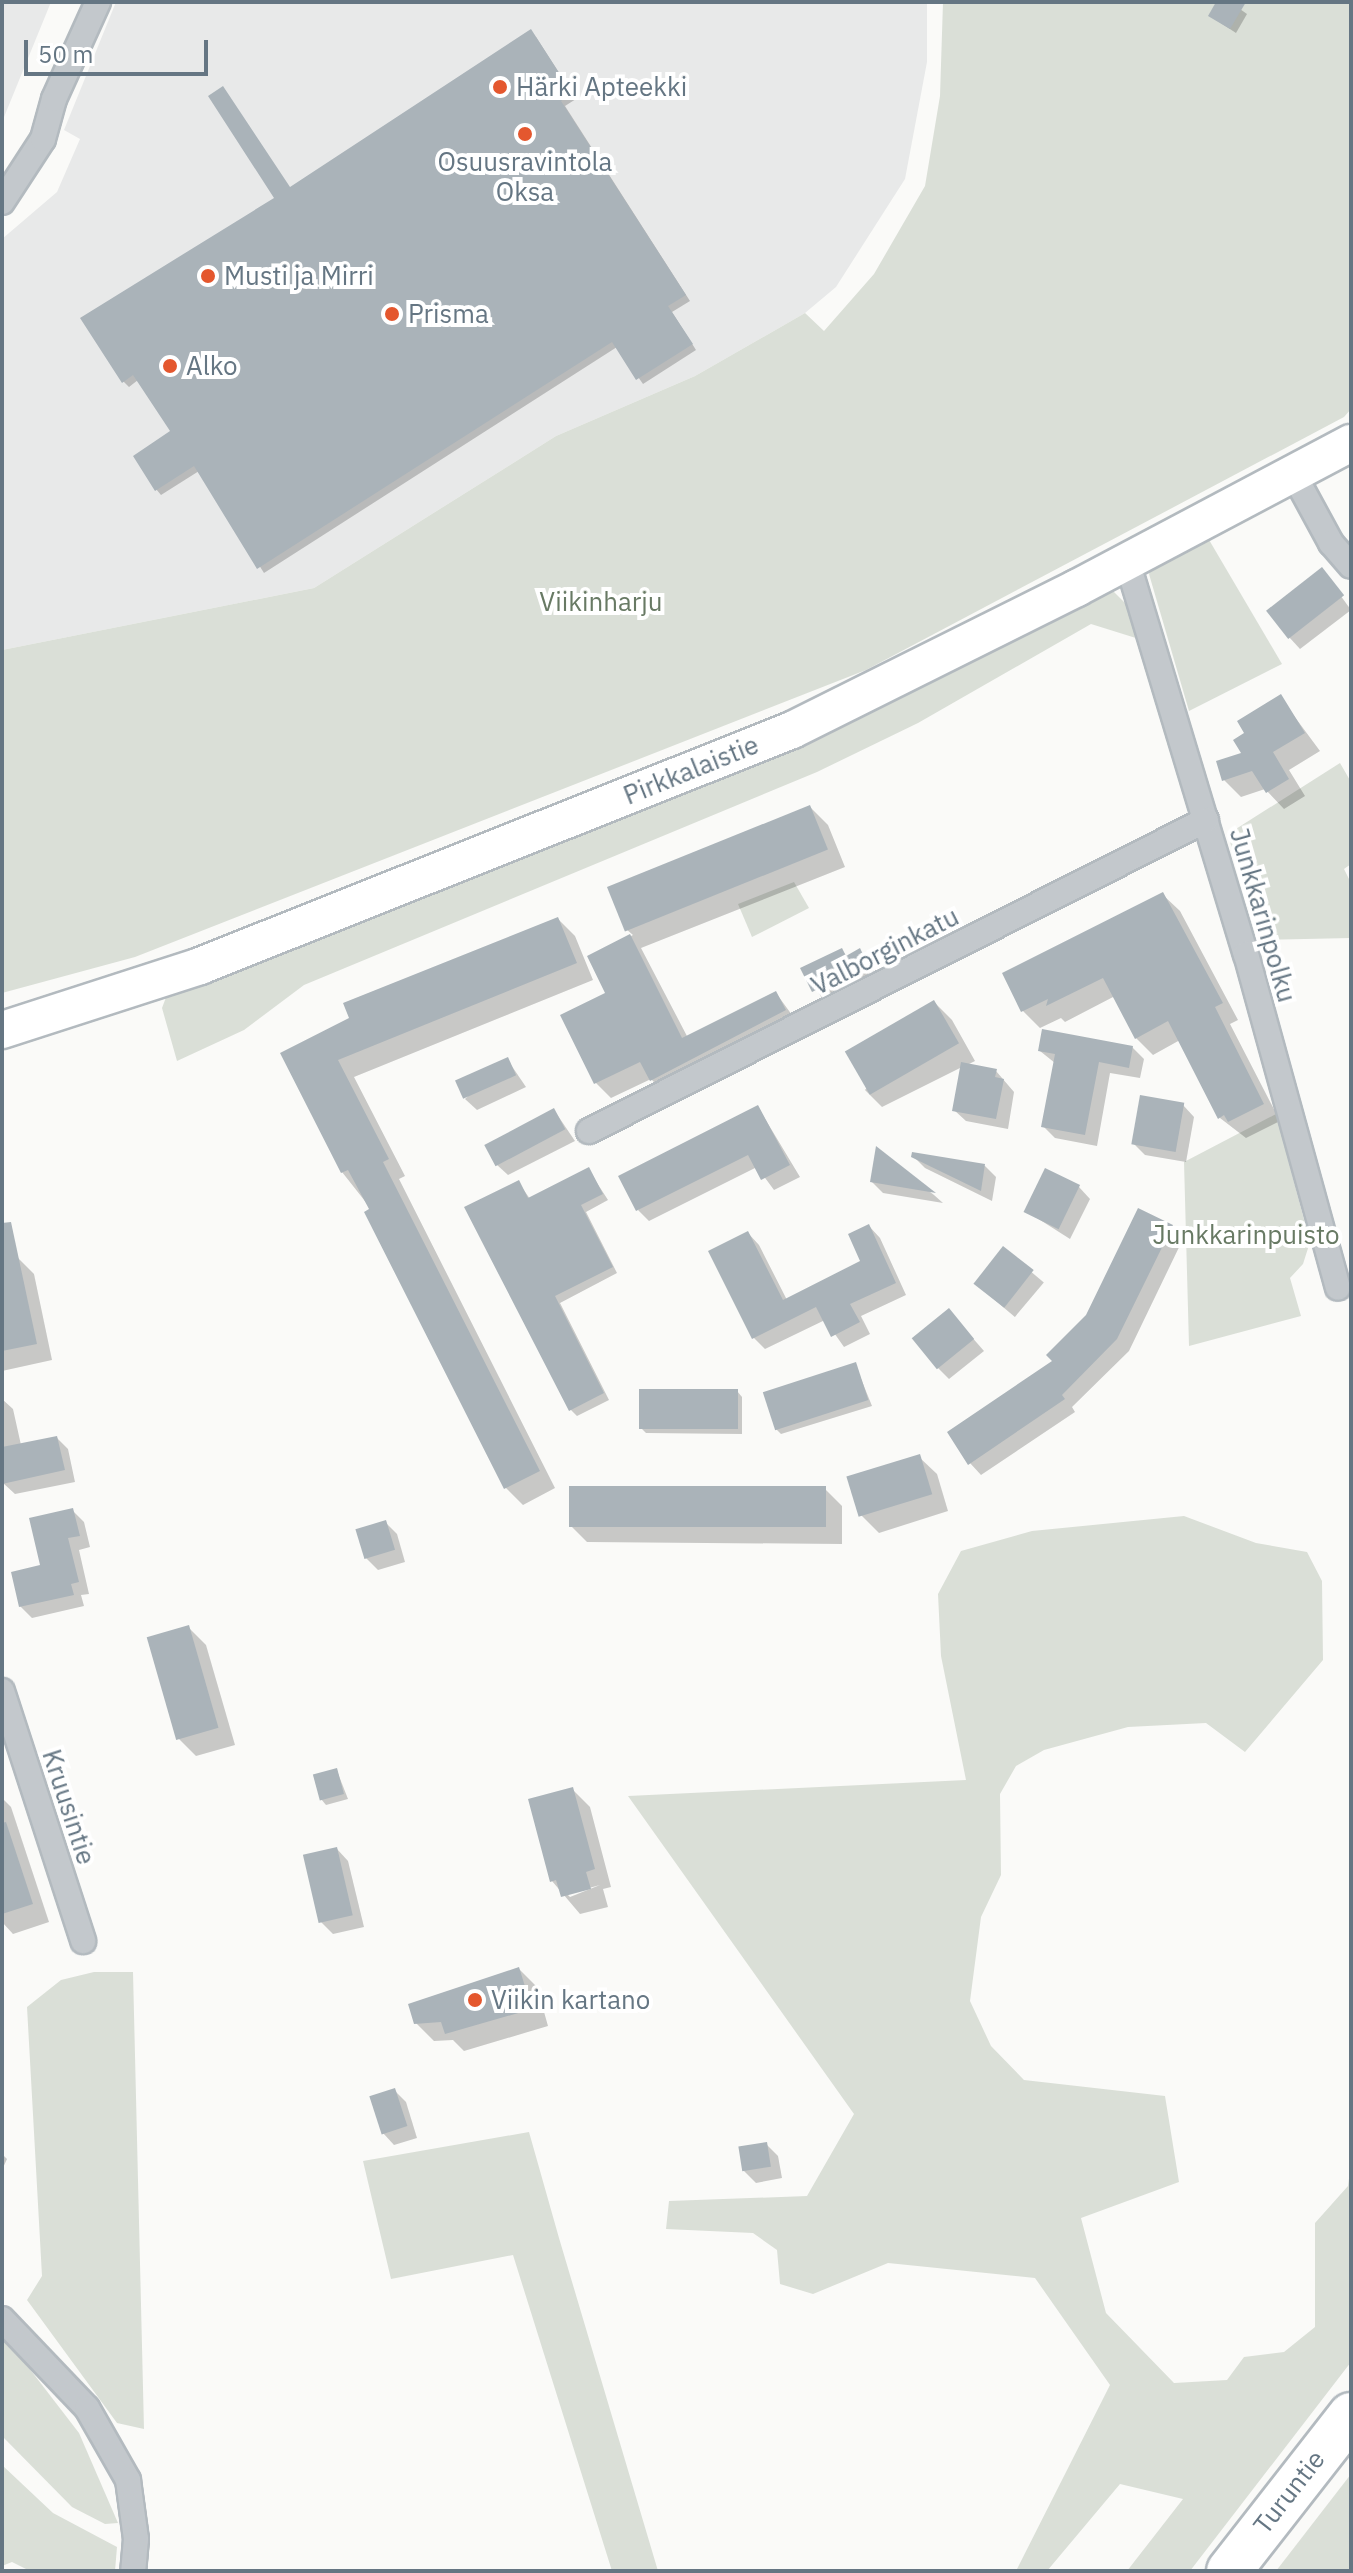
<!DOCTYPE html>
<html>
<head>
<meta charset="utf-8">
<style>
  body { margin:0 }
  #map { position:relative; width:1353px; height:2573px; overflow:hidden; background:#fafaf8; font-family:"IBM Plex Sans",sans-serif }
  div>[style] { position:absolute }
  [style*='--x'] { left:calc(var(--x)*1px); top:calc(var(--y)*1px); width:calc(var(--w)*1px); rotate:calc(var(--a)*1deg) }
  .built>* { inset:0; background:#e8e9e9 }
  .green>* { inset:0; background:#dadfd7 }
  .shadow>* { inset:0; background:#0003; transform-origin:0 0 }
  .building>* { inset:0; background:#aab3b9; transform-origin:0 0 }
  .roads { filter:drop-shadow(2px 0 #b3babf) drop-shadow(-2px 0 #b3babf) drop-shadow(0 2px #b3babf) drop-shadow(0 -2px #b3babf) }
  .street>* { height:24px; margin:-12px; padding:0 12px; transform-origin:12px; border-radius:12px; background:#c3c8cc }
  .secondary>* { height:36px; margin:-18px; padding:0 18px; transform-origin:18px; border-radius:18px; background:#fff }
  .highway>* { height:44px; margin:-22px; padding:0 22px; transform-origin:22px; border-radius:22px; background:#fff }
  .dots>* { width:22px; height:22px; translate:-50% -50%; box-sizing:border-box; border:4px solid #fff; border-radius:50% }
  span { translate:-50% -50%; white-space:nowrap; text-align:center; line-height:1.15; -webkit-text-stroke:8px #fff; paint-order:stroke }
  .poi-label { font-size:26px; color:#657683 }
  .left { translate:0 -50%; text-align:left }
  .park-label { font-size:26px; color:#687a64 }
  .street-label { font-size:26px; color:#657683 }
  .frame { position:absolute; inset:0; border:4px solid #657683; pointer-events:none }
  .scale { position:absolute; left:24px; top:40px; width:184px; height:36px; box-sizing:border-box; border:4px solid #657683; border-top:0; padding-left:10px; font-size:24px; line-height:28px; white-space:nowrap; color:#657683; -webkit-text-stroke:6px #fff; paint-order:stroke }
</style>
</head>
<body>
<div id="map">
  <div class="built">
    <i style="clip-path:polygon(2px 2px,51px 2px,2px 122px)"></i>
    <i style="clip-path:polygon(116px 2px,927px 2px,927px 62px,905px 179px,836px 287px,805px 313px,695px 376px,556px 436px,314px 588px,2px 650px,2px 239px,57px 192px,80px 139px,64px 130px)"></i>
  </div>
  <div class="green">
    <i style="clip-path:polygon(943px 2px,1351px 2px,1351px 409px,1344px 417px,866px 670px,135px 957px,2px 993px,2px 650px,314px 588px,556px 436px,695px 376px,805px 313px,824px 331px,874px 274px,925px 186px,940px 96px)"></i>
    <i style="clip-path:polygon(1205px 533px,1282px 664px,1189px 711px,1149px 574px,1153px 564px)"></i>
    <i style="clip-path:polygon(1112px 590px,1129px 607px,1139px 639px,1091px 624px,918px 723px,817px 772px,304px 985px,244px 1030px,177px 1061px,162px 1008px,168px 992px)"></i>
    <i style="clip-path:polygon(1340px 763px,1351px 782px,1351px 864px,1344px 869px,1351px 883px,1351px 938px,1264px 940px,1255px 935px,1228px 834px)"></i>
    <i style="clip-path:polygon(794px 882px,809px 908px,752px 937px,738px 904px)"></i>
    <i style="clip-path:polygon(1276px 1114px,1310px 1242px,1303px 1264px,1290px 1278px,1301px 1316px,1189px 1346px,1184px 1162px)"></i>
    <i style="clip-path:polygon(1184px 1516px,1256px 1543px,1307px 1552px,1322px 1581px,1323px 1660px,1245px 1752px,1206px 1723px,1128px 1727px,1044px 1750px,1016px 1766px,1000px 1794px,1001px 1875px,981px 1917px,970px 2001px,991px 2046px,1024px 2080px,1165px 2096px,1179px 2182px,1081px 2218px,1106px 2313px,1174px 2383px,1227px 2380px,1244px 2357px,1284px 2352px,1315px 2327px,1315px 2223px,1348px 2186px,1351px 2163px,1351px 2362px,1190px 2571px,1127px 2571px,1183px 2499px,1120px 2484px,1047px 2571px,1016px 2571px,1110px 2385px,1035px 2278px,888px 2263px,813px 2294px,780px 2284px,777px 2250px,753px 2233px,666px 2229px,669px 2201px,807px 2196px,854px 2114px,628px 1796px,966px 1780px,941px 1656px,938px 1594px,961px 1551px,1032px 1531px)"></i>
    <i style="clip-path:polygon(94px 1972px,133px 1972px,144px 2429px,117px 2423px,27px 2300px,42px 2276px,27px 2007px,61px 1980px)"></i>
    <i style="clip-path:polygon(529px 2132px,559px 2238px,658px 2571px,612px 2571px,513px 2255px,391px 2279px,363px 2161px)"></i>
    <i style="clip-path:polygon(2px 2333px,79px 2433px,118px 2523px,105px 2524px,72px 2507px,2px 2436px)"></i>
    <i style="clip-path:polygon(2px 2465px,53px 2513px,117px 2547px,115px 2571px,30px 2571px,12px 2562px,2px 2566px)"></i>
    <i style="clip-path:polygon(1351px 2474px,1351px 2571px,1276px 2571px)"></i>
  </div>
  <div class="shadow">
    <i style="clip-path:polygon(1219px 2px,1230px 2px,1247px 14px,1236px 33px,1210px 16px)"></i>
    <i style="clip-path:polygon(536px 37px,576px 99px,565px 106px,690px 301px,672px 312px,696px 350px,643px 384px,617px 347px,264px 573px,199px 471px,161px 495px,156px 489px,173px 431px,138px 380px,129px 387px,123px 381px,291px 189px)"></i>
    <i style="clip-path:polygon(1322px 570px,1351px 610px,1300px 649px,1289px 637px)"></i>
    <i style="clip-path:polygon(1280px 697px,1320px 751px,1289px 770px,1305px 796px,1284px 809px,1265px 789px,1241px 797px,1224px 780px,1244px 754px,1247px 733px)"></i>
    <i style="clip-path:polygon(810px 807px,828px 825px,845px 867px,641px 948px,688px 1038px,776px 993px,800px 1026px,667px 1095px,651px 1079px,611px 1098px,596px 1083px,563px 1016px,608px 994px,590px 957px,633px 935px,626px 929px)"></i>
    <i style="clip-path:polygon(1163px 895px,1180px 911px,1238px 1020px,1230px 1024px,1280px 1121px,1246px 1138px,1220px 1118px,1180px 1040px,1153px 1055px,1136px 1038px,1115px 996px,1065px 1022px,1061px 1018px,1040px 1028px,1023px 1011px,1005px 974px)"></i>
    <i style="clip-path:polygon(558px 919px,575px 936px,593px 980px,354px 1077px,405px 1176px,399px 1179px,555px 1488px,523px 1505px,506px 1488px,372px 1210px,342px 1172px,283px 1054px)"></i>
    <i style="clip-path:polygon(841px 950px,848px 957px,860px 951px,878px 977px,825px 1003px,803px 969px)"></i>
    <i style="clip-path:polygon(934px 1002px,952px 1020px,975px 1061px,967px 1065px,996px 1071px,1014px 1092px,1008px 1129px,966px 1121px,954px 1110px,962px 1067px,882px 1107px,865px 1090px)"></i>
    <i style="clip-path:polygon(1132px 1047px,1144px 1059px,1140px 1078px,1110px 1073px,1097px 1146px,1055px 1138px,1044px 1127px,1055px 1063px,1040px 1051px)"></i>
    <i style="clip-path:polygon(507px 1059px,526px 1087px,477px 1110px,465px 1099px)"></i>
    <i style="clip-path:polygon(1183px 1105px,1194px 1117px,1186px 1162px,1145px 1155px,1133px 1143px)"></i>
    <i style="clip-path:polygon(758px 1107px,800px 1177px,774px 1190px,757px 1167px,649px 1221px,638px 1210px)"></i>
    <i style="clip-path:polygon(554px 1110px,575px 1141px,508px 1175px,496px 1164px)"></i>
    <i style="clip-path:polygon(877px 1150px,934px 1195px,943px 1203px,883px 1193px,872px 1182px)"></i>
    <i style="clip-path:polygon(913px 1156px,985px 1166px,996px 1177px,992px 1201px,925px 1168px)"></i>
    <i style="clip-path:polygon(588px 1169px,608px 1200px,586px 1212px,617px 1273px,560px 1303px,609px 1400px,577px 1416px,571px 1410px,519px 1183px,530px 1199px)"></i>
    <i style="clip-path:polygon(1079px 1187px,1090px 1199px,1070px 1239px,1026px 1211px)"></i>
    <i style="clip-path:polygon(869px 1226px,880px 1238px,906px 1295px,861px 1316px,870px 1334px,844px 1347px,825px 1320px,765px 1349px,754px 1338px,748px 1233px,759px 1245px,787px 1300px,863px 1262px)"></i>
    <i style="clip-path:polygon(1172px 1227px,1183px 1239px,1129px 1351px,1072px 1407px,1075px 1412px,981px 1475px,970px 1463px)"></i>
    <i style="left:1004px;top:1249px;width:52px;height:45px;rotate:40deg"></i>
    <i style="clip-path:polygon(17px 1257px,34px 1274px,52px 1360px,2px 1371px,2px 1261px)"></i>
    <i style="clip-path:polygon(949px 1311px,984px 1351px,949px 1379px,937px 1367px)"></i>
    <i style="clip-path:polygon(855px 1364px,872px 1406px,781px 1434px,776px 1429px)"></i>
    <i style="clip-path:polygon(737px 1391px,742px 1397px,742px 1434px,646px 1433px,641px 1428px)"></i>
    <i style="clip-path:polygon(2px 1399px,13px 1409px,21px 1445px,57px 1438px,68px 1449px,75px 1482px,15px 1494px,3px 1483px)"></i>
    <i style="clip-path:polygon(919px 1457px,937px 1474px,948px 1511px,879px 1533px,861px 1515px)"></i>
    <i style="clip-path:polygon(826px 1490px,842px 1506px,842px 1544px,587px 1542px,571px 1526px)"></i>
    <i style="clip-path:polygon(73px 1511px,84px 1522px,90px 1547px,79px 1550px,89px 1594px,81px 1595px,84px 1606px,32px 1618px,20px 1606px)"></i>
    <i style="clip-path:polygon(385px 1522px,397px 1534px,405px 1562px,378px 1570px,366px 1558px)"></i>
    <i style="clip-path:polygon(188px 1627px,206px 1645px,235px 1745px,196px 1756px,179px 1739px)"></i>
    <i style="clip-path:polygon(337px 1771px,348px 1799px,326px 1805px,321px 1799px)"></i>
    <i style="clip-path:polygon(evenodd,572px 1789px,590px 1807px,611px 1887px,603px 1889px,608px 1907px,580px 1914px,552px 1881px,572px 1789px,600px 1885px,570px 1897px,567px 1894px,600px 1885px)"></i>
    <i style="clip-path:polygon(2px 1798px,11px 1807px,49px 1922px,13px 1934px,2px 1922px)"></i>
    <i style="clip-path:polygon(337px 1849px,348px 1861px,364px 1927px,333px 1934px,321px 1922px)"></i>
    <i style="clip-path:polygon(519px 1969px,537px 1987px,548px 2026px,464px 2051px,453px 2040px,434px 2041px,416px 2023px)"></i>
    <i style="clip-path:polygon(394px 2090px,406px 2102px,417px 2138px,394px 2145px,383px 2133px)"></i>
    <i style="clip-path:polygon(766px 2144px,778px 2156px,782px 2178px,756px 2183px,744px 2171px)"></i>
    <i style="clip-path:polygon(2px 2154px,7px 2159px,2px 2170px)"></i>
  </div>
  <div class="building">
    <i style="clip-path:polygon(1216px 2px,1246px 2px,1230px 29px,1208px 16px)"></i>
    <i style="clip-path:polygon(531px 29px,572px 93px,561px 101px,686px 295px,668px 306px,693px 344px,636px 380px,612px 342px,257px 569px,194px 466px,155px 491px,133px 456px,170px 431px,133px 375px,122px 383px,80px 318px,274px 198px,208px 96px,223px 86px,290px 187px)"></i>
    <i style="left:1322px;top:567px;width:36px;height:71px;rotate:52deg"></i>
    <i style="clip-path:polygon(1281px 694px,1305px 733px,1273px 752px,1289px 779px,1266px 793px,1252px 771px,1222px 781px,1216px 761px,1241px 753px,1233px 740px,1244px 733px,1237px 721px)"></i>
    <i style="left:810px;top:805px;width:48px;height:219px;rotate:68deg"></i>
    <i style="clip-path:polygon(1163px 892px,1223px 1003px,1215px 1007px,1264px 1104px,1228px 1122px,1224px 1115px,1218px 1119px,1168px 1021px,1135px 1039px,1103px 978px,1046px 1006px,1048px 999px,1021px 1012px,1002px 973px)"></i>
    <i style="clip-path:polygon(558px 917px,577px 963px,338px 1060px,389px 1159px,383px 1162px,540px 1471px,504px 1489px,364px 1212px,369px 1209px,348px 1170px,341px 1173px,280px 1053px,349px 1018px,343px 1003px)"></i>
    <i style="clip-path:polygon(630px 934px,682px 1038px,776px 991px,786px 1010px,650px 1081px,640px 1062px,594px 1084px,560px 1015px,605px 993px,587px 956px)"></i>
    <i style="clip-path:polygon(842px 948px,846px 956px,860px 948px,868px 965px,812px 992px,800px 968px)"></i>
    <i style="left:934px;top:1000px;width:50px;height:103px;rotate:60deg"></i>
    <i style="clip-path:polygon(1042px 1029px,1133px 1046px,1129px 1068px,1099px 1062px,1085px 1135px,1041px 1127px,1055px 1054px,1038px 1051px)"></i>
    <i style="left:508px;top:1057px;width:20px;height:58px;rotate:66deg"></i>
    <i style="clip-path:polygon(961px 1062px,997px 1069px,995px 1077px,1004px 1079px,996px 1119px,952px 1111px)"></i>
    <i style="left:1140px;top:1095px;width:45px;height:50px;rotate:10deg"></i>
    <i style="clip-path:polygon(758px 1105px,790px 1165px,761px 1180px,748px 1155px,636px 1211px,618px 1176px)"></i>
    <i style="left:554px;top:1108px;width:24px;height:79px;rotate:62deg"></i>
    <i style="clip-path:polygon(876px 1146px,936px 1193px,870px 1182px)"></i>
    <i style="clip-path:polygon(912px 1152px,985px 1164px,981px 1191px,911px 1157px)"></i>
    <i style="clip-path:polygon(589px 1167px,603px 1194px,581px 1205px,613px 1267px,555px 1296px,604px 1393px,569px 1411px,464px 1207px,519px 1180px,528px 1198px)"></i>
    <i style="left:1045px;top:1168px;width:39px;height:49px;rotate:26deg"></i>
    <i style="clip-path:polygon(1138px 1208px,1173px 1225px,1117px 1339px,1062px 1395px,1065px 1399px,968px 1465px,947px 1432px,1052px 1361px,1046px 1355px,1086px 1315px)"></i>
    <i style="clip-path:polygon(11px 1222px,37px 1344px,2px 1351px,2px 1223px)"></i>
    <i style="clip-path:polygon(869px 1224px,896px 1283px,850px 1304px,860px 1322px,831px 1337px,816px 1307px,752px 1339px,708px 1251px,748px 1231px,783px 1300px,860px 1261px,848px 1234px)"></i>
    <i style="left:1003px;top:1246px;width:39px;height:48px;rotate:38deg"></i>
    <i style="left:949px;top:1308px;width:40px;height:48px;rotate:51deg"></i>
    <i style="left:856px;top:1362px;width:40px;height:98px;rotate:72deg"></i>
    <i style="left:639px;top:1389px;width:99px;height:40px"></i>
    <i style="clip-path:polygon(57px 1436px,65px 1470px,2px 1484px,2px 1447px)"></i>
    <i style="left:920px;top:1454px;width:42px;height:77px;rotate:73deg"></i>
    <i style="left:569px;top:1486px;width:257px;height:41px"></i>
    <i style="clip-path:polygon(73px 1508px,80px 1536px,68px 1538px,79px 1582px,71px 1584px,74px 1595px,19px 1607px,11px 1572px,40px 1565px,29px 1518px)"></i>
    <i style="left:386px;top:1520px;width:31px;height:32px;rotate:73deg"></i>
    <i style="left:189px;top:1625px;width:107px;height:44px;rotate:74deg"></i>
    <i style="left:337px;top:1768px;width:27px;height:25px;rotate:75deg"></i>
    <i style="clip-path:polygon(573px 1787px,595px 1869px,586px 1872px,591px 1889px,561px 1897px,556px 1880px,550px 1882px,528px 1799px)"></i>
    <i style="clip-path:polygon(6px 1822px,33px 1904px,2px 1914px,2px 1823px)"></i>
    <i style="left:337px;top:1847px;width:70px;height:35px;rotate:77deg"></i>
    <i style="clip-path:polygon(519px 1967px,532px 2009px,445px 2034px,441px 2022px,414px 2024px,408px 2004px)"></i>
    <i style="left:395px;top:2088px;width:40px;height:27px;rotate:72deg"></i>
    <i style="left:767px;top:2142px;width:25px;height:29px;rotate:81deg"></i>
  </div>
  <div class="roads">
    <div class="street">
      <i style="--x:2;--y:202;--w:75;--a:-56.9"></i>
      <i style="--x:43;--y:139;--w:41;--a:-74.6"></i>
      <i style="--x:54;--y:99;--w:107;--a:-65.6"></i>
      <i style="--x:1293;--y:473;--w:80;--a:61.5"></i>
      <i style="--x:1331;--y:543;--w:30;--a:49"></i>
      <i style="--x:1127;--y:561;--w:411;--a:73.2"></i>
      <i style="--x:1246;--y:954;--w:346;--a:74.6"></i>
      <i style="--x:589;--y:1131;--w:691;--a:-26.75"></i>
      <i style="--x:2;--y:1691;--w:263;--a:72"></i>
      <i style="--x:2;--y:2319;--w:123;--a:46.3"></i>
      <i style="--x:87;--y:2408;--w:83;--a:60.3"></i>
      <i style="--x:128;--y:2480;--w:60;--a:82.3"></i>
      <i style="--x:136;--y:2539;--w:32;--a:95"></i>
    </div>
    <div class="secondary">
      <i style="--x:2;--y:1030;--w:208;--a:-17.9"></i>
      <i style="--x:200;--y:966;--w:637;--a:-21.73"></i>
      <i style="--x:792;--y:730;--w:318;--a:-26.5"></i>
      <i style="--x:1077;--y:588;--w:310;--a:-27.9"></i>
    </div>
    <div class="highway">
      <i style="--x:1229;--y:2571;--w:198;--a:-52"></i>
    </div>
  </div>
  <div class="dots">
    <i style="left:500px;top:87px;background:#e4572e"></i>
    <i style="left:525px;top:134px;background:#e4572e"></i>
    <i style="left:208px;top:276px;background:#e4572e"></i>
    <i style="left:392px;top:314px;background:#e4572e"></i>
    <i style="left:170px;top:366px;background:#e4572e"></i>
    <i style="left:475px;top:2000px;background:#e4572e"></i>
  </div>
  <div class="poi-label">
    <span class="left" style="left:516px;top:87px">Härki Apteekki</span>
    <span style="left:525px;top:177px">Osuusravintola<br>Oksa</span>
    <span class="left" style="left:224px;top:276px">Musti ja Mirri</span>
    <span class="left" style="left:408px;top:314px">Prisma</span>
    <span class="left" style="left:186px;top:366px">Alko</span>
    <span class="left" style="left:491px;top:2000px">Viikin kartano</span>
  </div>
  <div class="park-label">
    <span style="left:601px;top:602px">Viikinharju</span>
    <span style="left:1246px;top:1235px">Junkkarinpuisto</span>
  </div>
  <div class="street-label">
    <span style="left:691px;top:770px;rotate:-22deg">Pirkkalaistie</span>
    <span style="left:1263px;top:915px;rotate:74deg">Junkkarinpolku</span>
    <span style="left:885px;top:951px;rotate:-27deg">Valborginkatu</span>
    <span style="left:69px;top:1807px;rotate:72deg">Kruusintie</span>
    <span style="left:1289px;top:2492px;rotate:-52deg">Turuntie</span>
  </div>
  <div class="frame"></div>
  <div class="scale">50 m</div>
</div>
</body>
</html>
